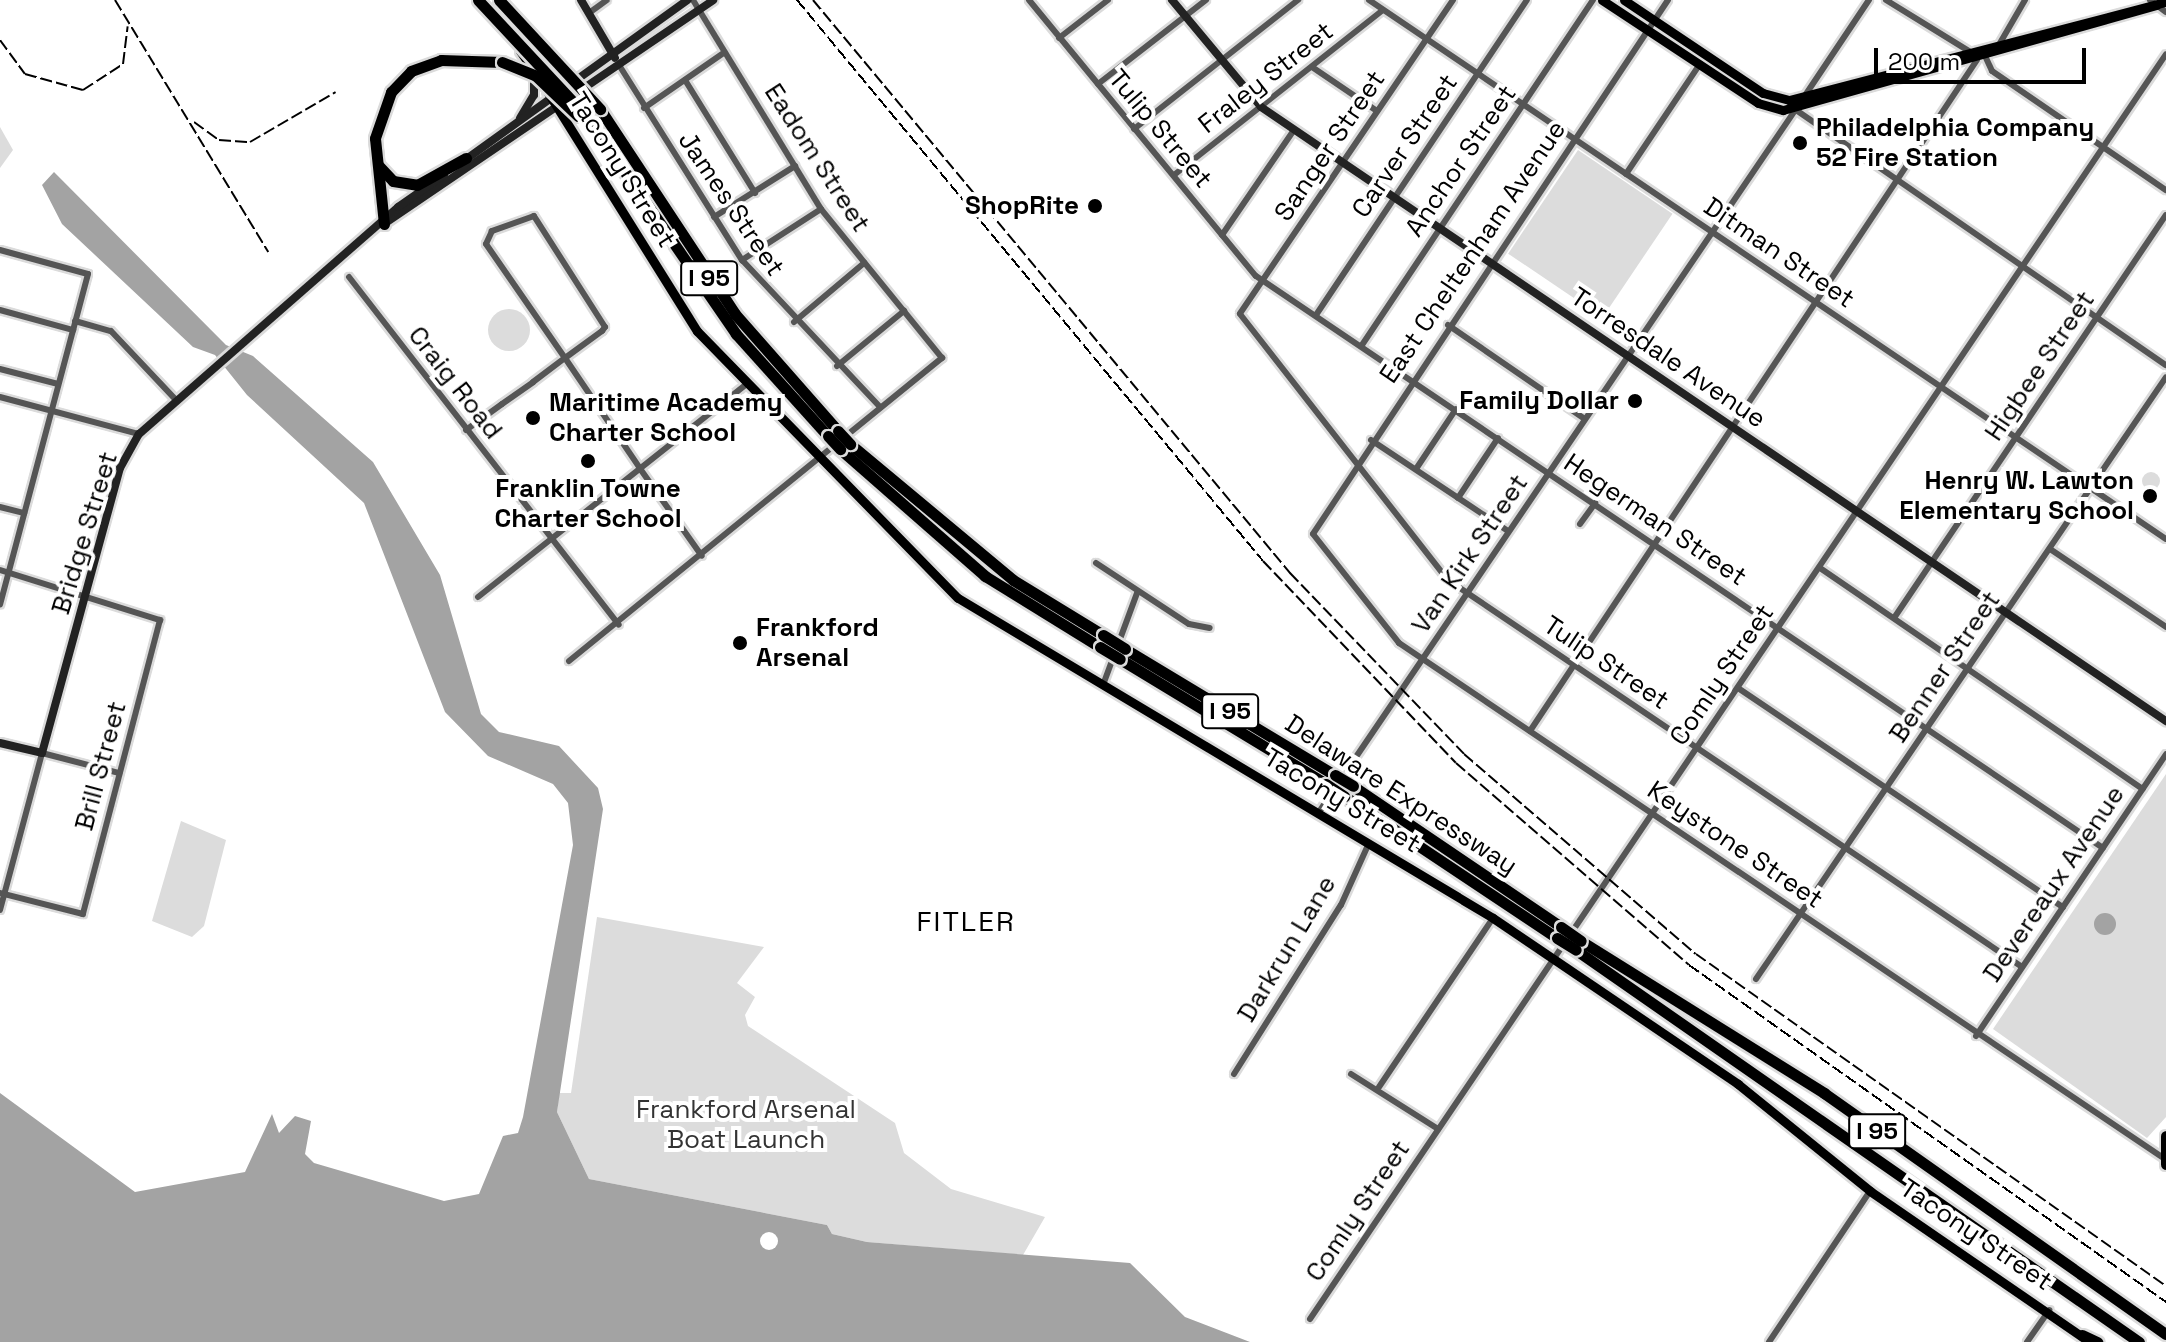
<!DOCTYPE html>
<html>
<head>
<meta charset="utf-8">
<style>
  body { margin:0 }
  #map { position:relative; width:2166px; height:1342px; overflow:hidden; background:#fff; font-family:"Space Grotesk",sans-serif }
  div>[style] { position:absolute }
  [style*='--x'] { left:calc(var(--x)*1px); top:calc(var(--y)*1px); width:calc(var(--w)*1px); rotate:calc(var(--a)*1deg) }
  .green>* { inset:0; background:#dcdcdc; transform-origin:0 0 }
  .round { border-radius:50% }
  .water>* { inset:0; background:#a3a3a3 }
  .pier>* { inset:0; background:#fff }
  .roads { filter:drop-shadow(2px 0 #dbdbdb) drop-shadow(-2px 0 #dbdbdb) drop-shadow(0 2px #dbdbdb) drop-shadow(0 -2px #dbdbdb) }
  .street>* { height:6px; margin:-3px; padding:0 3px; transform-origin:3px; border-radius:3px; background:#555 }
  .secondary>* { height:8px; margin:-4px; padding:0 4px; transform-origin:4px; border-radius:4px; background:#222 }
  .primary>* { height:9px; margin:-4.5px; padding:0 4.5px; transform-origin:4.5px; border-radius:4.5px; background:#000 }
  .highway>* { height:11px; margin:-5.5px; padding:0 5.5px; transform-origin:5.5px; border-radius:5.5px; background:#000 }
  .rail>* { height:2px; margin-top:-1px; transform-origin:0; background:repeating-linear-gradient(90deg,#000 0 12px,transparent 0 16px) }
  .bridges { filter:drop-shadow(2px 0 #dbdbdb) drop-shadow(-2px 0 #dbdbdb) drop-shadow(0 2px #dbdbdb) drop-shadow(0 -2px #dbdbdb) }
  .highway-bridge>* { height:11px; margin:-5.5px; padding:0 5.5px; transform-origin:5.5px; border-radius:5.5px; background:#000 }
  .dots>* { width:22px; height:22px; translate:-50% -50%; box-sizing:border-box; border:4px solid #fff; border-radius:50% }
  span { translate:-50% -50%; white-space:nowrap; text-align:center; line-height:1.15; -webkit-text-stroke:8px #fff; paint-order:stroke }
  .shield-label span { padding:2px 6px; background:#fff; border:2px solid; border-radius:6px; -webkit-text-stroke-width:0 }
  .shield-label { font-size:24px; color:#000; font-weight:700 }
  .street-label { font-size:26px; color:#000 }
  .poi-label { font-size:26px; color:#000; font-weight:700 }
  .left { translate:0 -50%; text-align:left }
  .right { translate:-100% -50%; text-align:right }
  .park-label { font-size:26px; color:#333 }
  .neighbourhood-label { font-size:28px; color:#000; letter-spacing:2px }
  .scale { position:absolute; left:1874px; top:48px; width:212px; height:36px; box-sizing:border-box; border:4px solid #000; border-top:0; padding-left:10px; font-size:24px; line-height:28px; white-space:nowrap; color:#000; -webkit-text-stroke:6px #fff; paint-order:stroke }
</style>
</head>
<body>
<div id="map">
  <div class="green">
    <i style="clip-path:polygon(0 127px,13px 150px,0 168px)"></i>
    <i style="left:1578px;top:150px;width:114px;height:125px;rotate:34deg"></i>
    <i class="round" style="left:488px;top:309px;width:42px;height:42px"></i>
    <i class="round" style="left:2142px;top:472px;width:18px;height:18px"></i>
    <i style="clip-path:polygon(2166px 774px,2166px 1117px,2147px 1138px,1993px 1029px)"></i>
    <i style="clip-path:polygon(181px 821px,226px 840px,204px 926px,192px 937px,152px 921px)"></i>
    <i style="clip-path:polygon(597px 917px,764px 947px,737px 983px,755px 997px,745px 1015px,748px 1026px,895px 1123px,904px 1153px,951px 1189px,1045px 1217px,1023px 1255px,867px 1242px,832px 1234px,827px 1225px,589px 1179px,557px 1112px,559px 1093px,571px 1093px)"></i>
  </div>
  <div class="water">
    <i style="clip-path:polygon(54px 172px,226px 345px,253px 356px,373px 462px,440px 575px,481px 714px,499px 732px,559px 746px,598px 788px,603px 809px,557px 1112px,589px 1179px,827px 1225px,832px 1234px,867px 1242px,1130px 1263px,1185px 1317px,1250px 1342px,0 1342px,0 1093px,135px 1192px,245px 1172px,272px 1114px,279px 1133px,295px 1116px,311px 1121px,305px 1154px,314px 1163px,444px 1201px,479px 1194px,503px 1136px,518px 1133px,523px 1117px,573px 845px,568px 803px,553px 784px,488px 756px,445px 712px,364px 503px,247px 395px,215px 355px,193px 347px,62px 224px,42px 185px)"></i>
    <i class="round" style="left:2094px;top:913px;width:22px;height:22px"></i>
  </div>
  <div class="pier">
    <i class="round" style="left:760px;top:1232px;width:18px;height:18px"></i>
  </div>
  <div class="roads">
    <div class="street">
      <i style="--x:1029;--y:0;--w:357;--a:50.6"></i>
      <i style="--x:1256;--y:276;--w:1022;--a:34.03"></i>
      <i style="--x:1369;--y:0;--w:962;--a:34.07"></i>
      <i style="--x:1453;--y:0;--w:379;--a:124.2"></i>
      <i style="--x:1240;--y:314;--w:338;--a:52"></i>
      <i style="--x:1448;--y:580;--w:692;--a:33.99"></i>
      <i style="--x:1668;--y:0;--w:641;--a:123.62"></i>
      <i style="--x:1313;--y:534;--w:139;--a:51.7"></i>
      <i style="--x:1399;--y:643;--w:920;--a:33.97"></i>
      <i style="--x:1886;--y:0;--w:97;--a:31.6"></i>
      <i style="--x:2150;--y:0;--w:20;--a:37"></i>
      <i style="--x:589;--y:13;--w:22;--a:-36"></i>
      <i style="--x:1059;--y:38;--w:62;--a:-37.8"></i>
      <i style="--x:2000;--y:43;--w:50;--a:-59.8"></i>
      <i style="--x:1986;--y:58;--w:14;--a:65"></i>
      <i style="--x:1992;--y:71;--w:211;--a:34.4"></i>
      <i style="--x:619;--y:65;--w:231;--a:57.8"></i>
      <i style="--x:742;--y:260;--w:202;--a:46.8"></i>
      <i style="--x:1312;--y:67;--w:78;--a:34.1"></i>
      <i style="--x:685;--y:80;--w:133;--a:58.2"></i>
      <i style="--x:1098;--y:84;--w:137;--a:-37.9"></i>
      <i style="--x:1804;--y:97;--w:117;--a:-56.2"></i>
      <i style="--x:644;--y:108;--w:98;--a:-34.7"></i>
      <i style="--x:1796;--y:110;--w:449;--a:34.6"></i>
      <i style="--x:1134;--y:129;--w:209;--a:-38.2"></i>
      <i style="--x:1626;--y:174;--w:133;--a:-56.1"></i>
      <i style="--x:1174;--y:175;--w:265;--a:-38.3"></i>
      <i style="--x:714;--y:217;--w:96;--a:-32.2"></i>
      <i style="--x:1222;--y:235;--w:127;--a:-55.6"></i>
      <i style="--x:0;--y:250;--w:91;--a:15.3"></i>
      <i style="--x:88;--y:274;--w:342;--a:104.9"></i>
      <i style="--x:742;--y:260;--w:94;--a:-32.8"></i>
      <i style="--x:349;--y:277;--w:440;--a:52.2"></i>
      <i style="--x:0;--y:310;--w:76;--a:15.3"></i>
      <i style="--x:1316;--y:315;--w:379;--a:-56.2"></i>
      <i style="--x:75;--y:321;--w:37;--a:16"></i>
      <i style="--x:111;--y:331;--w:95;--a:46.7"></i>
      <i style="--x:794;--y:322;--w:92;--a:-40.1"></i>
      <i style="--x:1448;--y:325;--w:166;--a:34.5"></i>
      <i style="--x:1362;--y:345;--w:415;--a:-56.2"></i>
      <i style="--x:837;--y:366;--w:87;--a:-39.4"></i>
      <i style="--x:0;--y:369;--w:60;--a:14.5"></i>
      <i style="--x:0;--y:397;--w:144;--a:14.9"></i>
      <i style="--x:466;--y:430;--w:44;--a:-35.8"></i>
      <i style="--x:502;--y:404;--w:38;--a:-35"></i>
      <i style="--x:533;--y:382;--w:40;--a:-37"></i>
      <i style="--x:565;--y:358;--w:46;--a:-36.1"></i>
      <i style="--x:602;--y:331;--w:5;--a:-53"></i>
      <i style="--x:605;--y:327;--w:132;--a:-122.6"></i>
      <i style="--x:534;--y:216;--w:45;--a:160.3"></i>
      <i style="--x:492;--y:231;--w:14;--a:115"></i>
      <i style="--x:486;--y:244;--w:139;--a:55.3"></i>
      <i style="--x:565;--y:358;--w:135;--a:55.8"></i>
      <i style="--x:641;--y:470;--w:105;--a:54.7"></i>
      <i style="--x:1371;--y:440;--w:164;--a:33.6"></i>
      <i style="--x:1416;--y:469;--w:72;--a:-56.3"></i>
      <i style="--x:1458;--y:498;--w:72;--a:-56.3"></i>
      <i style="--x:0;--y:507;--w:25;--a:14"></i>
      <i style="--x:1580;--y:524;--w:26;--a:-54"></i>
      <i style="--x:2050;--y:549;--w:140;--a:33.9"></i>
      <i style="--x:1096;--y:563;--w:111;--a:33.3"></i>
      <i style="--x:1189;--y:624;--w:21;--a:11"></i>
      <i style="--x:1820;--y:568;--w:391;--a:34.4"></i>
      <i style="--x:0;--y:570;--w:168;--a:17.4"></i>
      <i style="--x:160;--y:620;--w:304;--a:104.7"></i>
      <i style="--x:83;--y:914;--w:86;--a:-165.8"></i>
      <i style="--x:478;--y:597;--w:345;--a:-38.4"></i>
      <i style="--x:1894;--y:618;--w:486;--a:-56"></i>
      <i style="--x:569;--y:661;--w:481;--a:-39.1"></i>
      <i style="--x:942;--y:358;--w:192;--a:-129.1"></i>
      <i style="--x:821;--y:209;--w:245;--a:-121.5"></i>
      <i style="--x:1103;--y:685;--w:98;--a:-69.7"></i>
      <i style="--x:1738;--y:688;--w:392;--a:34"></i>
      <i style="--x:1530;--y:731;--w:806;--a:-56.33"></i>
      <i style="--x:1341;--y:779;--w:813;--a:-55.82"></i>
      <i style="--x:1319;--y:812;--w:29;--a:-56"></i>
      <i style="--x:0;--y:910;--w:163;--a:-75"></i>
      <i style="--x:42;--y:753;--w:80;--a:14.6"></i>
      <i style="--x:1756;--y:979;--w:728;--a:-55.74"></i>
      <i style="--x:1976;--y:1036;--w:340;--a:-56"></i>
      <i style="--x:1234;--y:1074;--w:200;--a:-57.7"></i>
      <i style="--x:1341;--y:905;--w:68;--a:-65.7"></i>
      <i style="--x:1351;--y:1074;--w:103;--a:32.3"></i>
      <i style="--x:1379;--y:1087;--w:204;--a:-56"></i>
      <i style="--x:1310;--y:1319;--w:1527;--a:-55.91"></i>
      <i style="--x:1769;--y:1342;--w:182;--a:-56.2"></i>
      <i style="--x:2027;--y:1342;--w:39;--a:-55"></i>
    </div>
    <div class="secondary">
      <i style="--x:581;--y:0;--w:67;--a:59.6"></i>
      <i style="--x:1172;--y:0;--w:139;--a:50.2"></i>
      <i style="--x:1261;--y:107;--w:1094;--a:34.16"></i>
      <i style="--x:520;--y:118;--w:27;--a:-59"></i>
      <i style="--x:534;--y:95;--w:23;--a:-90"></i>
      <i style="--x:465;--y:160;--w:274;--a:-35.7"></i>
      <i style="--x:384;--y:224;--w:398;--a:-34.2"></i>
      <i style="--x:0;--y:743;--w:43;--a:13.4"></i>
      <i style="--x:42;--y:753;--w:295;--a:-74.7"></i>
      <i style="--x:120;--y:468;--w:39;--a:-61"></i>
      <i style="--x:139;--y:434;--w:344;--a:-41.2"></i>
      <i style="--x:398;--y:207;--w:56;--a:-34.8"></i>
    </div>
    <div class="primary">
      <i style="--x:1602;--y:0;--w:187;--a:33.4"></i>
      <i style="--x:1758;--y:103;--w:26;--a:16"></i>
      <i style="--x:1783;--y:110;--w:388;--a:-15.7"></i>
      <i style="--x:1624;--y:0;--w:167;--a:33.8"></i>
      <i style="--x:1763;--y:93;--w:27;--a:15"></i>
      <i style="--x:1789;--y:100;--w:390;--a:-14.6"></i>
      <i style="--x:520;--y:51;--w:33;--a:55"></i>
      <i style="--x:547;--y:91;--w:283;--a:58"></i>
      <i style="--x:697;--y:331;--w:373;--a:45.7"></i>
      <i style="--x:958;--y:598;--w:623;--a:30.88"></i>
      <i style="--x:1493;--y:918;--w:296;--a:34.1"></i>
      <i style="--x:1738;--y:1084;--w:170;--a:39"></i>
      <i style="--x:1870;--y:1191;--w:263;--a:34.5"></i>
    </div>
    <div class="highway">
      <i style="--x:600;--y:109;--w:245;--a:56.6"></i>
      <i style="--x:735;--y:314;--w:156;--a:48.6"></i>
      <i style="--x:587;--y:117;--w:263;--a:55.5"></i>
      <i style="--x:736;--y:334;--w:137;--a:48"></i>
      <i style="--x:378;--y:165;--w:22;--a:47"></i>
      <i style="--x:393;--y:181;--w:24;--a:9"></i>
      <i style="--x:417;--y:185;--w:56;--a:-28.9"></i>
      <i style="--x:384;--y:224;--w:86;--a:-96"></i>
      <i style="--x:375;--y:138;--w:49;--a:-70.8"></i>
      <i style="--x:391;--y:92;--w:29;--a:-46"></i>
      <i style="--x:411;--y:71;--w:32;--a:-20"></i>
      <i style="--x:441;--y:60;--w:61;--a:1.9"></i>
      <i style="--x:850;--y:444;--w:212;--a:39.8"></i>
      <i style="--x:1013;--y:580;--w:105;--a:31.4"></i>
      <i style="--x:840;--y:449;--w:193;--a:41.2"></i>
      <i style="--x:985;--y:576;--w:135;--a:31.7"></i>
      <i style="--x:1125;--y:649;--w:245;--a:31"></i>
      <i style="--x:1120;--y:659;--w:241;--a:31.2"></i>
      <i style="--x:1353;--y:786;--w:251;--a:34.1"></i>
      <i style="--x:1344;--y:796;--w:256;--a:33.7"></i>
      <i style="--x:1581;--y:941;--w:287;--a:32"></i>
      <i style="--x:1824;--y:1093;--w:418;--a:35.2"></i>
      <i style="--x:1576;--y:950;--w:686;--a:34.85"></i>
      <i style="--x:2166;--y:1136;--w:28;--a:90"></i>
      <i style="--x:2082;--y:1335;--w:17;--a:25"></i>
    </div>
  </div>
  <div class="rail">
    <i style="--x:115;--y:0;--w:295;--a:58.7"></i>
    <i style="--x:797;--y:0;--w:729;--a:50.28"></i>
    <i style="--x:1263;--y:561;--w:279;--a:46.3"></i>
    <i style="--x:1456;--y:763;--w:308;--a:40.9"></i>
    <i style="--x:1689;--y:965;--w:584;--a:35.24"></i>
    <i style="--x:813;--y:0;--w:746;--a:50.22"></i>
    <i style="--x:1290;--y:573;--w:251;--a:46.1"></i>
    <i style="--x:1464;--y:754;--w:306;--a:40.8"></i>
    <i style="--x:1696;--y:954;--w:575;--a:35.24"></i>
    <i style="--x:0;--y:40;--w:42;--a:53.7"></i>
    <i style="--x:25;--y:74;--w:60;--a:15.4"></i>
    <i style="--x:83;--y:90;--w:48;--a:-33"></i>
    <i style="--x:123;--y:64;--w:38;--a:-83"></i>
    <i style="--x:194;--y:122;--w:31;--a:36"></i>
    <i style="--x:219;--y:140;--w:31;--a:4"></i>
    <i style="--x:250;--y:142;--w:99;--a:-30.2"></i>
  </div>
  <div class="bridges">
    <div class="highway-bridge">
      <i style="--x:478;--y:0;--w:160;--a:47"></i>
      <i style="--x:499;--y:0;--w:149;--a:47.2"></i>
      <i style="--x:502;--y:62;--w:37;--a:22"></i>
      <i style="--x:536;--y:76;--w:58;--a:43.6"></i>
      <i style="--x:838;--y:431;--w:18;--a:47"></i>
      <i style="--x:828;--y:436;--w:18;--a:47"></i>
      <i style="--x:1103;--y:635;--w:26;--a:32"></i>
      <i style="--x:1100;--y:647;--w:23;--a:31"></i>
      <i style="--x:1335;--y:775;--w:21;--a:31"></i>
      <i style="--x:1326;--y:784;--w:22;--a:34"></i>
      <i style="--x:1561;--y:927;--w:24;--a:35"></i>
      <i style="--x:1557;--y:938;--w:22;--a:32"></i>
    </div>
  </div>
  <div class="dots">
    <i style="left:1800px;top:143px;background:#000"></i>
    <i style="left:1095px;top:206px;background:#000"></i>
    <i style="left:1635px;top:401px;background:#000"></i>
    <i style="left:533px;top:418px;background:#000"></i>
    <i style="left:588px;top:461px;background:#000"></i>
    <i style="left:2150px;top:496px;background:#000"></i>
    <i style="left:740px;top:643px;background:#000"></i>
  </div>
  <div class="shield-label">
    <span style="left:709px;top:278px">I 95</span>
    <span style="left:1230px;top:711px">I 95</span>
    <span style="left:1877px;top:1131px">I 95</span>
  </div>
  <div class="street-label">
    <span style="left:1266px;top:78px;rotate:-38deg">Fraley Street</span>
    <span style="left:1160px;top:129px;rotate:50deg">Tulip Street</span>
    <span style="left:1330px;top:146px;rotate:-56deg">Sanger Street</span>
    <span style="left:1405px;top:146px;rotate:-56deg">Carver Street</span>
    <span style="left:817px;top:158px;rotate:57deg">Eadom Street</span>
    <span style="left:1461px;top:161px;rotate:-56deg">Anchor Street</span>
    <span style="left:622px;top:170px;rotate:58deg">Tacony Street</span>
    <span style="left:731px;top:204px;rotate:56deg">James Street</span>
    <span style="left:1473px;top:252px;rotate:-56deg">East Cheltenham Avenue</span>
    <span style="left:1779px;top:253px;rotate:34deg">Ditman Street</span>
    <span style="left:1668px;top:358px;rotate:34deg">Torresdale Avenue</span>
    <span style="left:2040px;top:366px;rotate:-56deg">Higbee Street</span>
    <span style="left:455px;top:383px;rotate:52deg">Craig Road</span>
    <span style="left:1655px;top:520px;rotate:34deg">Hegerman Street</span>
    <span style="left:85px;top:533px;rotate:-73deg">Bridge Street</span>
    <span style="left:1470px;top:554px;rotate:-56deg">Van Kirk Street</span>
    <span style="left:1606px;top:663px;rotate:34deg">Tulip Street</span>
    <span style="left:1945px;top:667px;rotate:-56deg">Benner Street</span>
    <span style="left:1722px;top:675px;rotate:-56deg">Comly Street</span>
    <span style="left:101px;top:766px;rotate:-75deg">Brill Street</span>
    <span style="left:1401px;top:795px;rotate:33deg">Delaware Expressway</span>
    <span style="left:1342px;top:801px;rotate:31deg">Tacony Street</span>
    <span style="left:1735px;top:845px;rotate:34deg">Keystone Street</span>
    <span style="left:2054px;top:884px;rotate:-56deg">Devereaux Avenue</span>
    <span style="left:1287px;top:949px;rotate:-59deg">Darkrun Lane</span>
    <span style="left:1358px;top:1211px;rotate:-56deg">Comly Street</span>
    <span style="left:1976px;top:1235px;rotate:34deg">Tacony Street</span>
  </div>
  <div class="poi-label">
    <span class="left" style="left:1816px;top:143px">Philadelphia Company<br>52 Fire Station</span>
    <span class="right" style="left:1079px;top:206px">ShopRite</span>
    <span class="right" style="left:1619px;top:401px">Family Dollar</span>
    <span class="left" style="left:549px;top:418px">Maritime Academy<br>Charter School</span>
    <span class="right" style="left:2134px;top:496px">Henry W. Lawton<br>Elementary School</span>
    <span style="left:588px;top:504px">Franklin Towne<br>Charter School</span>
    <span class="left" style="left:756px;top:643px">Frankford<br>Arsenal</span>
  </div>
  <div class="park-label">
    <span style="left:746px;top:1125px">Frankford Arsenal<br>Boat Launch</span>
  </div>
  <div class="neighbourhood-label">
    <span style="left:966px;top:921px">FITLER</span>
  </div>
  <div class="scale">200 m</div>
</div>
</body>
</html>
